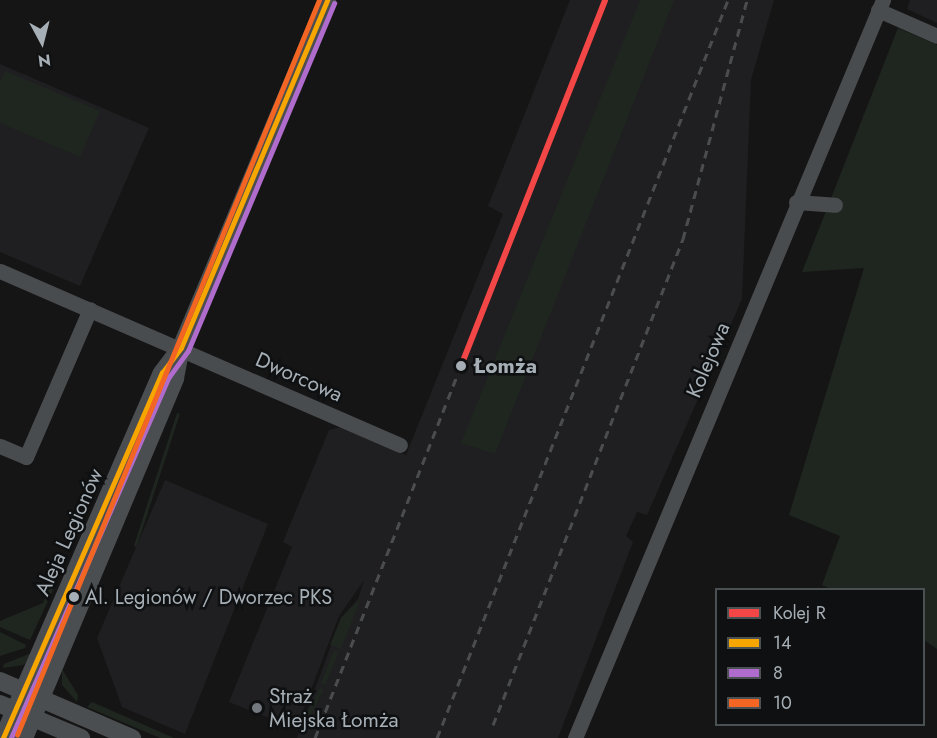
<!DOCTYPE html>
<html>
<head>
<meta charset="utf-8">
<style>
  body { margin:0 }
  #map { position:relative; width:937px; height:738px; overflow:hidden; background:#151515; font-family:Jost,sans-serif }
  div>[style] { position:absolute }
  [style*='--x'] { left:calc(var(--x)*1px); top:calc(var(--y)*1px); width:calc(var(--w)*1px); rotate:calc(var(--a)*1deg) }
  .built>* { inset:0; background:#1f1f21 }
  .green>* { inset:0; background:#1f261f; transform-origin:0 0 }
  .minor>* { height:15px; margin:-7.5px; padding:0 7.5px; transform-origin:7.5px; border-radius:7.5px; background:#494c4e }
  .major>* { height:18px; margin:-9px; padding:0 9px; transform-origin:9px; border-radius:9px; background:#4b4e50 }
  .rail>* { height:3px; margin-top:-1.5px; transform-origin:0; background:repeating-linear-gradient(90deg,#4a4c4e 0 8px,transparent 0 14px) }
  .bus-1>* { height:4.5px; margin:-2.25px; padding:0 2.25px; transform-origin:2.25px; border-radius:2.25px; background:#f7a600 }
  .bus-2>* { height:4.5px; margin:-2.25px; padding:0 2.25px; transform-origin:2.25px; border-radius:2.25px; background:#b06ccc }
  .bus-3>* { height:4.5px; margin:-2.25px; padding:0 2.25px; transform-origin:2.25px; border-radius:2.25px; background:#f26522 }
  .rail-1>* { height:6px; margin:-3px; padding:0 3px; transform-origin:3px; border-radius:3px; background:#f34646 }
  .dots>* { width:16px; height:16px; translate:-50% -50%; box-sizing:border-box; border:3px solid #0f1011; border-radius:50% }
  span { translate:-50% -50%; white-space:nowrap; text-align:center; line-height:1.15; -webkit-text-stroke:5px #0f1011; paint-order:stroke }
  .bus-label { font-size:20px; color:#a6afb6 }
  .left { translate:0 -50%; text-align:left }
  .street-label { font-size:21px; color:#a6afb6 }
  .stop-label { font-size:21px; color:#a6afb6; font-weight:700 }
  .poi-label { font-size:21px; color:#a6afb6 }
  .legend { position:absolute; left:715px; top:588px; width:210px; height:138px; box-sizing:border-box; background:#0f1011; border:2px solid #4b5053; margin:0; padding:8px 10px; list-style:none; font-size:18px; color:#a6afb6 }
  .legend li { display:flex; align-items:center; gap:12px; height:30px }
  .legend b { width:30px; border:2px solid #4b5053 }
  .north { position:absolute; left:12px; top:12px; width:60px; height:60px; -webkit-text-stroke:4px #0f1011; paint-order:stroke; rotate:173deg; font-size:16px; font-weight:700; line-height:24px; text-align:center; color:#a6afb6 }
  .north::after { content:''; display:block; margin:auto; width:21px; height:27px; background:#a6afb6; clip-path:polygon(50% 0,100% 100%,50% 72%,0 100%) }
</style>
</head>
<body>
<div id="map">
  <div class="built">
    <i style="clip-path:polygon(570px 0,774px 0,751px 80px,742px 299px,647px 515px,637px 512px,626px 536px,633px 542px,558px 738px,297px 738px,341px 618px,358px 599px,364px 580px,339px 616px,296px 729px,229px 702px,292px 547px,283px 542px,329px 430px,341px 427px,406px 455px,503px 214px,488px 206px)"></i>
    <i style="clip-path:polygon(910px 0,937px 0,937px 23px,907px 9px)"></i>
    <i style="clip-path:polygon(0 64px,149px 128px,80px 286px,0 252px)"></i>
    <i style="clip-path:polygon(165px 480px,268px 524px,185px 734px,122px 707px,97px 638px)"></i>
  </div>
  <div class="green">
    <i style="clip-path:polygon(640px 0,674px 0,495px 454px,461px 443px)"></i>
    <i style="clip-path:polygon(898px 28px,937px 45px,937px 649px,924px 640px,924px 590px,833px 590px,822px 585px,840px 536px,789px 515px,864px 268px,802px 272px)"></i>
    <i style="clip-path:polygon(5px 71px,100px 111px,80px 157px,0 123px,0 82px)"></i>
    <i style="left:177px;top:413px;width:3px;height:140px;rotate:18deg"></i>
    <i style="clip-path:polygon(59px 565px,64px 566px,30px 640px,0 627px,0 621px,43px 603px)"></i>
    <i style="clip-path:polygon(361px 598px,341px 649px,330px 645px,341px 618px)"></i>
    <i style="clip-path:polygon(0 632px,26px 645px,25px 648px,0 656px)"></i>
    <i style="left:334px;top:650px;width:5px;height:36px;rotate:22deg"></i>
    <i style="clip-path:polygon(29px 654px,33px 656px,23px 665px,3px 668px,4px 664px)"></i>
    <i style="clip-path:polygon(62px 669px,78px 695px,77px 702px,62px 685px)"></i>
    <i style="left:320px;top:688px;width:4px;height:30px;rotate:27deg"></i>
    <i style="clip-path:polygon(92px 702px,174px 738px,160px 738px,87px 707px)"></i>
  </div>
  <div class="minor">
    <i style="--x:878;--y:10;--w:64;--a:23.8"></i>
    <i style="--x:796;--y:202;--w:39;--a:4"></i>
    <i style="--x:0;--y:271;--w:436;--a:23.5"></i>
    <i style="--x:0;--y:446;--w:28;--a:23"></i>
    <i style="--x:26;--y:457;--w:161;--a:-66.6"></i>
    <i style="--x:575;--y:738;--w:800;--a:-67.35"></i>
  </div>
  <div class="major">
    <i style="--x:0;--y:681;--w:144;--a:23.4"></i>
    <i style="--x:0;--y:704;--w:88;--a:22.8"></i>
    <i style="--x:3;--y:738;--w:398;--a:-66.5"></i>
    <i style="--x:162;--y:373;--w:26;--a:-53"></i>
    <i style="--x:24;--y:738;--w:390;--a:-67.2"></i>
    <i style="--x:175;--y:378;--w:31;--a:-79"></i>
    <i style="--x:181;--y:348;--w:377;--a:-67.2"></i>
  </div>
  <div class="rail">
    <i style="--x:493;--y:725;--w:522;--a:-68.65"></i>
    <i style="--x:683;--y:239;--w:247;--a:-75"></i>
    <i style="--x:315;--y:738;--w:400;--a:-68.6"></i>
    <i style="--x:437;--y:738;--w:793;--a:-68.48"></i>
  </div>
  <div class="bus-1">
    <i style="--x:3;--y:738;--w:398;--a:-66.5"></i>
    <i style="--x:162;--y:373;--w:31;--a:-53"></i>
    <i style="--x:181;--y:348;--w:377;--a:-67.2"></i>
  </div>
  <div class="bus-2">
    <i style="--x:11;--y:738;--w:394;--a:-66.4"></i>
    <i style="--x:169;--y:377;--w:32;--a:-54"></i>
    <i style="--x:188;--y:351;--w:377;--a:-67.2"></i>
  </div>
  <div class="bus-3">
    <i style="--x:17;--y:735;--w:795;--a:-67.66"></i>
  </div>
  <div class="rail-1">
    <i style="--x:461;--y:366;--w:393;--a:-68.5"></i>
  </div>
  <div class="dots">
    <i style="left:461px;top:366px;background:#a6afb6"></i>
    <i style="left:74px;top:597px;background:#a6afb6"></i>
    <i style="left:257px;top:708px;background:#73797e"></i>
  </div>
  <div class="bus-label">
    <span class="left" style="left:85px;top:597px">Al. Legionów / Dworzec PKS</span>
  </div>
  <div class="street-label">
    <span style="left:708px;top:360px;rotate:-67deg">Kolejowa</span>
    <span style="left:299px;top:377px;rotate:24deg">Dworcowa</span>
    <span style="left:69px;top:532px;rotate:-66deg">Aleja Legionów</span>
  </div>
  <div class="stop-label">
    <span class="left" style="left:474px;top:366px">Łomża</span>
  </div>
  <div class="poi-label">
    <span class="left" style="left:269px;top:708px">Straż<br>Miejska Łomża</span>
  </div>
  <ul class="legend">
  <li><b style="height:8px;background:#f34646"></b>Kolej R</li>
  <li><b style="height:8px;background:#f7a600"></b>14</li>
  <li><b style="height:8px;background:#b06ccc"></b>8</li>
  <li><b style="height:8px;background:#f26522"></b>10</li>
  </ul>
  <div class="north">N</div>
</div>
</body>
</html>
